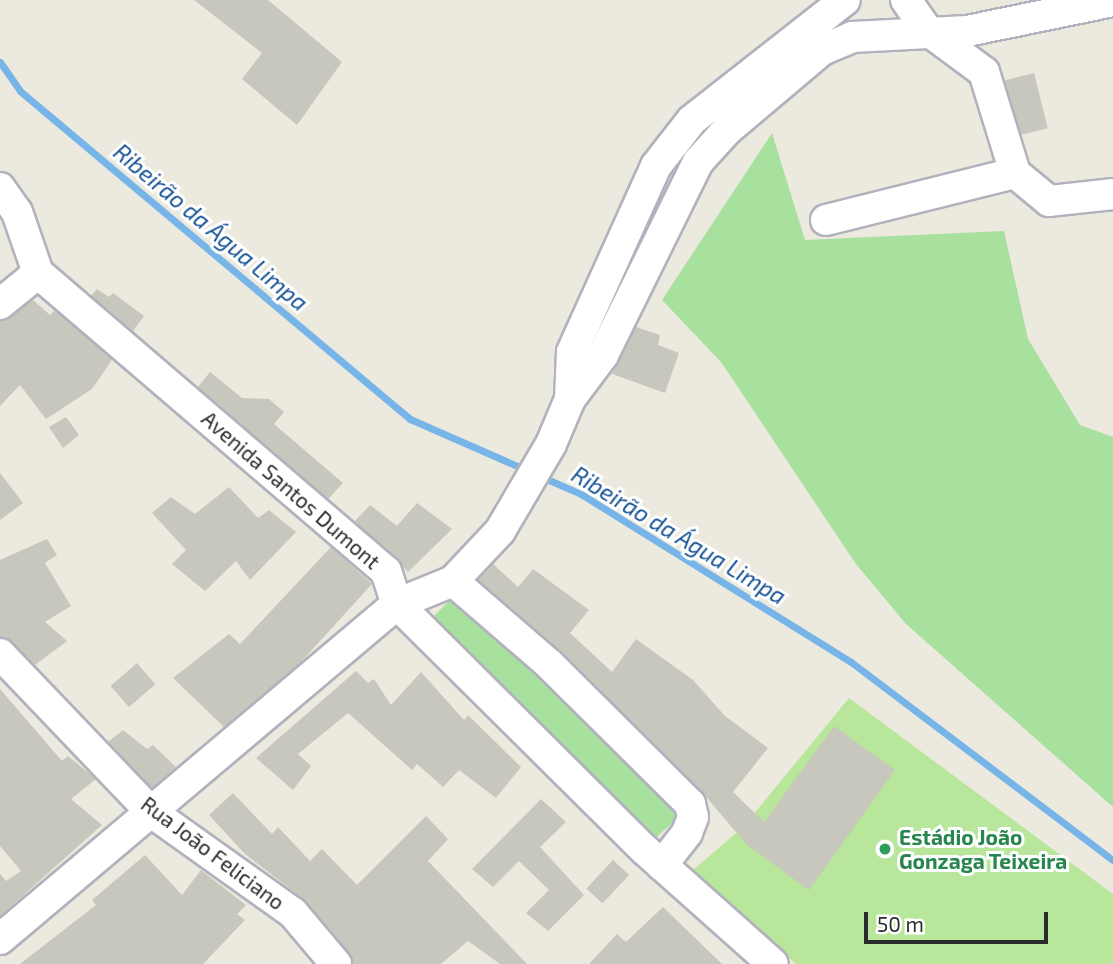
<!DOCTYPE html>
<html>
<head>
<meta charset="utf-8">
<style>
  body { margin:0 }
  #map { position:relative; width:1113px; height:964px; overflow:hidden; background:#ece9de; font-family:"Exo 2",sans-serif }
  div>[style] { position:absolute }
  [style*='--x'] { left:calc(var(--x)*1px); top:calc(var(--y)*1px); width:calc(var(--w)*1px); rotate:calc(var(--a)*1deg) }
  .green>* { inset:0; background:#a8e09e }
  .pitch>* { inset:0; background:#b8e69a }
  .stream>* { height:7px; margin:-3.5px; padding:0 3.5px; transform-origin:3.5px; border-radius:3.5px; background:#77b5e8 }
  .building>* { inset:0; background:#c8c7bd; transform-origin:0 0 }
  .roads { filter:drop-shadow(2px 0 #b2b2be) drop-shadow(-2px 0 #b2b2be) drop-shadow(0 2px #b2b2be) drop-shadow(0 -2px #b2b2be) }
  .minor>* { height:30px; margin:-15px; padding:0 15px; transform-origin:15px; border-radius:15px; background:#fff }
  .dots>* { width:19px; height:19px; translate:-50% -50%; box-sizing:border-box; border:4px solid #fff; border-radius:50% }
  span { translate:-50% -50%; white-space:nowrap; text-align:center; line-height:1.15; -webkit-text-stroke:6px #fff; paint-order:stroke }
  .street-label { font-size:21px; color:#2b2b2b }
  .leisure-label { font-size:21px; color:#27864d; font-weight:700 }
  .left { translate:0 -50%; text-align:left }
  .water-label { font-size:23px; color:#155296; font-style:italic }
  .scale { position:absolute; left:864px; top:912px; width:184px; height:32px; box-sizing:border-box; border:4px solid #2b2b2b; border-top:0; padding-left:9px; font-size:21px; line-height:24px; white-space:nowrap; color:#2b2b2b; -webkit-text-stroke:5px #fff; paint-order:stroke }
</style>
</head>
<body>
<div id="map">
  <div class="green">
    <i style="clip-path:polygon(772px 133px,805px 240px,1004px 231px,1028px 339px,1080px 425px,1113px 437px,1113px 807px,906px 624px,856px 564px,721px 362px,662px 300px)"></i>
    <i style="clip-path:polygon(454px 596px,680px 816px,651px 842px,431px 619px)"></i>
  </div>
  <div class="pitch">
    <i style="clip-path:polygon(849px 698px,1113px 894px,1113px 964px,796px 964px,692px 871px,743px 827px)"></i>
  </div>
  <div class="stream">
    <i style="--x:0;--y:62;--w:35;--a:55"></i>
    <i style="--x:20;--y:91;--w:510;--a:40.06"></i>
    <i style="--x:410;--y:419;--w:127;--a:23.7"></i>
    <i style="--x:540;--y:476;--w:45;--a:23.7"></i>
    <i style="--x:581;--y:494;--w:318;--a:31.9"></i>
    <i style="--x:851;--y:662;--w:328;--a:37.1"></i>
  </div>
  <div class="building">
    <i style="clip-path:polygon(194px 0,268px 0,342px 62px,297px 125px,242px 79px,262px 53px)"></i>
    <i style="left:1034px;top:73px;width:57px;height:30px;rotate:76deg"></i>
    <i style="clip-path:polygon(97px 289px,109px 297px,113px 293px,144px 316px,133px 331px,91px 296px)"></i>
    <i style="clip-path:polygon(33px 300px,50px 315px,55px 310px,112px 360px,92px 389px,46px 419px,20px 385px,0 406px,0 321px)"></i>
    <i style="clip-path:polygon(636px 327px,660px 335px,658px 345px,679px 353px,665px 393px,612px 374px)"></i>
    <i style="clip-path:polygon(210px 372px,242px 398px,269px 399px,284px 412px,274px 424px,343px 483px,328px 499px,198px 387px)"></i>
    <i style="clip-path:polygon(66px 417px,79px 435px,63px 448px,49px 427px)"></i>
    <i style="clip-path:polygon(0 473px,23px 503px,0 520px)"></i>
    <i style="clip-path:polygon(229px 487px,258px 518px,269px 510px,296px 532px,250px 580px,236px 561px,205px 591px,172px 564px,186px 550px,152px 513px,171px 497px,195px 514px)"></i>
    <i style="clip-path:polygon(417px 503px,452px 529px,408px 572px,355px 521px,370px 505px,397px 526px)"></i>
    <i style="clip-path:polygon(47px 539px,57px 555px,45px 563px,71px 606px,45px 622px,67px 641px,35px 665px,0 637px,0 560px)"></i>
    <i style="clip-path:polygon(331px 547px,372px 584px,299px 664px,224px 727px,173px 678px,229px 634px,240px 644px)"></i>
    <i style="clip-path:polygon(493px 564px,518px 587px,533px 569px,589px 610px,570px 633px,612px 672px,636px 639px,693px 680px,725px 716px,768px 748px,733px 792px,764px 822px,834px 726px,895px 770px,809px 890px,747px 845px,702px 792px,561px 652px,478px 580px)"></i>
    <i style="left:137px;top:663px;width:28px;height:35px;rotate:49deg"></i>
    <i style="clip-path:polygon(356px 671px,368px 683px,374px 679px,391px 705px,421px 672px,464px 720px,468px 715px,521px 767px,496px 798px,459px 770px,443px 787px,417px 764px,412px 770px,348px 713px,298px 754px,311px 766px,293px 790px,256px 758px)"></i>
    <i style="clip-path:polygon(0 689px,62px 761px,68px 756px,96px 779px,71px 799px,102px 825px,0 916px,0 874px,6px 881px,21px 871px,0 846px)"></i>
    <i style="clip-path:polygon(123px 730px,147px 749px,153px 745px,176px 767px,152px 788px,108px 742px)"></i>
    <i style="clip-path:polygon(233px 793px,272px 834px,278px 827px,310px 861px,322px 849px,357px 885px,426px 816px,448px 839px,428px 861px,527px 964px,500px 964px,468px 941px,441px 964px,353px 964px,306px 901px,245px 854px,209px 815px)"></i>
    <i style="clip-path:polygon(541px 799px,566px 822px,540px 847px,584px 895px,548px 931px,526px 913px,549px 890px,519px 861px,493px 887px,472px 869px)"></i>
    <i style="clip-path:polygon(145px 855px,182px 895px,201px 870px,246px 905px,237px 914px,245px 920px,203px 964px,20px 964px,96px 905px,92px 900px)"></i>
    <i style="left:613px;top:860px;width:22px;height:39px;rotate:43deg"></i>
    <i style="clip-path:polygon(663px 907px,722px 964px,589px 964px,617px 934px,626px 942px)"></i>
  </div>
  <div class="roads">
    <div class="minor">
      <i style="--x:906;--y:0;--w:37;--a:55"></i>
      <i style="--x:927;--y:30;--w:71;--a:36.4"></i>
      <i style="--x:984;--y:72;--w:106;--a:72.9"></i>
      <i style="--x:0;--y:188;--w:29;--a:55"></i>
      <i style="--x:17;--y:212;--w:65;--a:71"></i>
      <i style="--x:38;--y:273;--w:458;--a:40.6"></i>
      <i style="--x:386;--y:571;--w:35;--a:72"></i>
      <i style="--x:397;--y:604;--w:349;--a:44.8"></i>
      <i style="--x:645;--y:850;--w:171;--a:41.7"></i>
      <i style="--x:826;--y:220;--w:195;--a:-14"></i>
      <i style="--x:1015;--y:173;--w:44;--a:39.5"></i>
      <i style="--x:1049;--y:201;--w:64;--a:-6.2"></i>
      <i style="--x:0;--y:304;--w:49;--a:-39.2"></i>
      <i style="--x:570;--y:399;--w:47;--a:-87.6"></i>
      <i style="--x:572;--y:352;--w:204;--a:-65.7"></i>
      <i style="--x:656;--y:166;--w:58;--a:-52"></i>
      <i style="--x:692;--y:120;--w:194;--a:-38.1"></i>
      <i style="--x:453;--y:581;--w:127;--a:40.8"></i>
      <i style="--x:549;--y:664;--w:199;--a:44.8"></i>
      <i style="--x:690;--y:804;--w:13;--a:77"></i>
      <i style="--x:693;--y:817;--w:17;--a:111"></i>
      <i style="--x:687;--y:833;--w:41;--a:128"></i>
      <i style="--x:0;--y:654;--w:217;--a:46.3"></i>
      <i style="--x:150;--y:811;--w:176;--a:35.5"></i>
      <i style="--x:293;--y:913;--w:67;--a:49.9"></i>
      <i style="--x:0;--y:939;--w:519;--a:-40.16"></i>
      <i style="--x:397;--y:604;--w:61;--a:-22.3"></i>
      <i style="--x:453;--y:581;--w:69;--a:-46.8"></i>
      <i style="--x:500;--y:531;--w:101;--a:-59.6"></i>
      <i style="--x:551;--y:444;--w:49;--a:-67.1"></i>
      <i style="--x:570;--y:399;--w:55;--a:-53.1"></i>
      <i style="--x:603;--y:355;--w:215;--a:-63.8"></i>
      <i style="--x:698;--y:162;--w:43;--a:-47.8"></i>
      <i style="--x:727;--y:130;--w:124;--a:-40.1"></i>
      <i style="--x:822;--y:50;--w:33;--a:-23"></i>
      <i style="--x:852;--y:37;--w:115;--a:-3"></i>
      <i style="--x:967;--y:31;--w:149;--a:-11.6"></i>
    </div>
  </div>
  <div class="dots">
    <i style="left:885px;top:849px;background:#2e9e5b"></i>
  </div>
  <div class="street-label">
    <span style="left:291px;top:490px;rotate:41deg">Avenida Santos Dumont</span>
    <span style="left:213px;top:853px;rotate:37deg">Rua João Feliciano</span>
  </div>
  <div class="leisure-label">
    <span class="left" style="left:899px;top:849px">Estádio João<br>Gonzaga Teixeira</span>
  </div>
  <div class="water-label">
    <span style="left:211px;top:227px;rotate:40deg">Ribeirão da Água Limpa</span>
    <span style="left:679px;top:535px;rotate:31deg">Ribeirão da Água Limpa</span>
  </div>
  <div class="scale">50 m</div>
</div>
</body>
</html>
